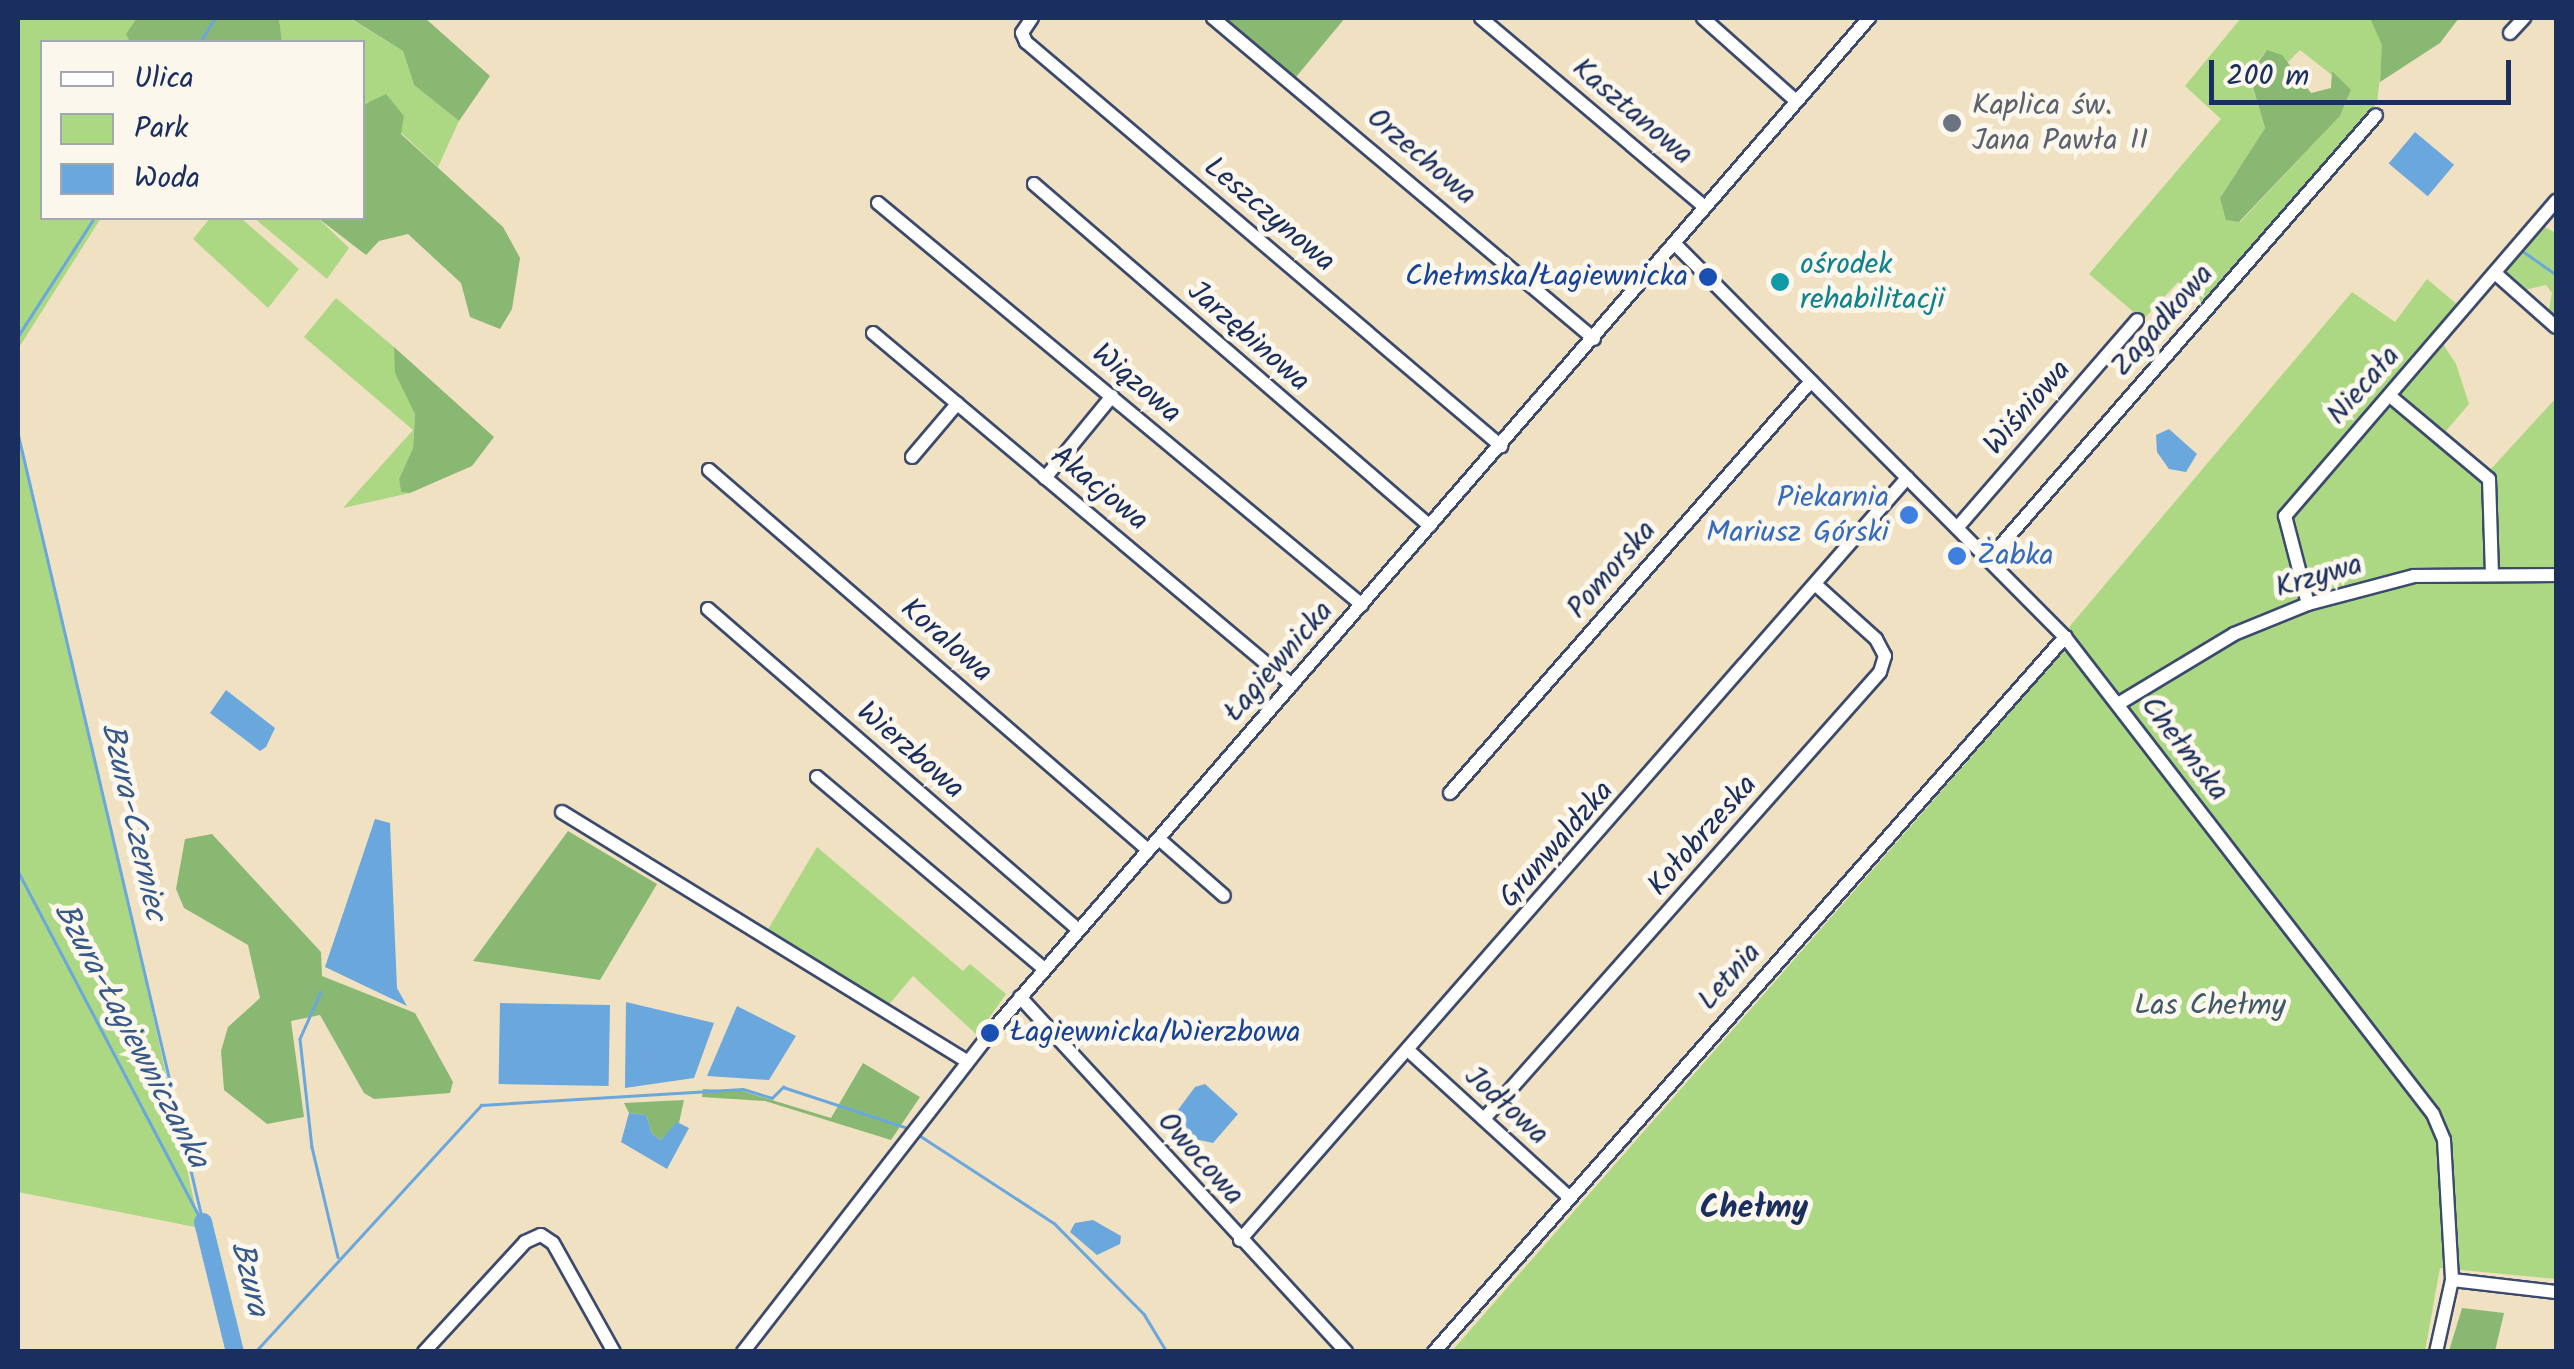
<!DOCTYPE html>
<html>
<head>
<meta charset="utf-8">
<style>
  body { margin:0 }
  #map { position:relative; width:2574px; height:1369px; overflow:hidden; background:#f1e1c3; font-family:Kalam,sans-serif }
  div>[style] { position:absolute }
  [style*='--x'] { left:calc(var(--x)*1px); top:calc(var(--y)*1px); width:calc(var(--w)*1px); rotate:calc(var(--a)*1deg) }
  .green>* { inset:0; background:#acd884 }
  .forest>* { inset:0; background:#89b872 }
  .water>* { inset:0; background:#6aa7dc; transform-origin:0 0 }
  .stream>* { height:2.5px; margin:-1.25px; padding:0 1.25px; transform-origin:1.25px; border-radius:1.25px; background:#6aa7dc }
  .river>* { height:18px; margin:-9px; padding:0 9px; transform-origin:9px; border-radius:9px; background:#6aa7dc }
  .roads { filter:drop-shadow(2px 0 #3b4a6d) drop-shadow(-2px 0 #3b4a6d) drop-shadow(0 2px #3b4a6d) drop-shadow(0 -2px #3b4a6d) }
  .minor>* { height:12px; margin:-6px; padding:0 6px; transform-origin:6px; border-radius:6px; background:#fff }
  .dots>* { width:28px; height:28px; translate:-50% -50%; box-sizing:border-box; border:5px solid #fbf7ec; border-radius:50% }
  span { translate:-50% -50%; white-space:nowrap; text-align:center; line-height:1.15; -webkit-text-stroke:10px #fbf7ec; paint-order:stroke }
  .worship-label { font-size:30px; color:#5b616d }
  .left { translate:0 -50%; text-align:left }
  .street-label { font-size:30px; color:#1b2f5e }
  .culture-label { font-size:30px; color:#0d838f }
  .transit-label { font-size:30px; color:#164399 }
  .right { translate:-100% -50%; text-align:right }
  .shop-label { font-size:30px; color:#366cbe }
  .park-label { font-size:30px; color:#3f5968 }
  .water-label { font-size:32px; color:#37598a; font-style:italic }
  .neighbourhood-label { font-size:32px; color:#1b2f5e; font-weight:700 }
  .frame { position:absolute; inset:0; border:20px solid #1b2f5e; pointer-events:none }
  .legend { position:absolute; left:40px; top:40px; width:325px; height:180px; box-sizing:border-box; background:#fbf7ec; border:2px solid #a1a7b3; margin:0; padding:12px 18px; list-style:none; font-size:30px; color:#1b2f5e }
  .legend li { display:flex; align-items:center; gap:20px; height:50px }
  .legend b { width:50px; border:2px solid #a1a7b3 }
  .scale { position:absolute; left:2209px; top:60px; width:302px; height:45px; box-sizing:border-box; border:5px solid #1b2f5e; border-top:0; padding-left:12px; font-size:30px; line-height:35px; white-space:nowrap; color:#1b2f5e; -webkit-text-stroke:8px #fbf7ec; paint-order:stroke }
</style>
</head>
<body>
<div id="map">
  <div class="green">
    <i style="clip-path:polygon(18px 18px,218px 18px,202px 42px,42px 42px,42px 218px,101px 218px,18px 349px)"></i>
    <i style="clip-path:polygon(279px 18px,349px 18px,403px 51px,414px 85px,459px 121px,438px 167px,368px 102px,363px 105px,362px 42px,282px 42px)"></i>
    <i style="clip-path:polygon(evenodd,2241px 18px,2370px 18px,2384px 44px,2377px 103px,2205px 306px,2178px 282px,2143px 320px,2089px 274px,2221px 119px,2185px 86px,2241px 18px,2267px 50px,2286px 64px,2300px 50px,2351px 90px,2340px 116px,2240px 222px,2227px 220px,2220px 198px,2265px 128px,2248px 72px,2267px 50px)"></i>
    <i style="clip-path:polygon(210px 218px,241px 218px,299px 269px,268px 308px,193px 239px)"></i>
    <i style="clip-path:polygon(254px 218px,318px 218px,349px 248px,327px 279px)"></i>
    <i style="clip-path:polygon(2541px 225px,2556px 233px,2556px 323px,2548px 315px,2552px 293px,2546px 285px,2524px 290px,2503px 271px)"></i>
    <i style="clip-path:polygon(2427px 279px,2459px 306px,2436px 333px,2456px 364px,2469px 404px,2446px 431px,2490px 470px,2556px 398px,2556px 1279px,2440px 1268px,2425px 1351px,1451px 1352px,2063px 652px,2070px 626px,2352px 292px,2395px 322px)"></i>
    <i style="clip-path:polygon(336px 298px,394px 347px,415px 414px,413px 448px,399px 479px,401px 492px,410px 493px,343px 508px,413px 430px,304px 337px)"></i>
    <i style="clip-path:polygon(18px 439px,109px 817px,200px 1228px,18px 1192px)"></i>
    <i style="clip-path:polygon(817px 847px,963px 971px,970px 964px,1006px 994px,977px 1035px,913px 976px,886px 1008px,767px 931px)"></i>
  </div>
  <div class="forest">
    <i style="clip-path:polygon(137px 18px,279px 18px,282px 42px,130px 42px,126px 34px)"></i>
    <i style="clip-path:polygon(350px 18px,425px 18px,490px 76px,459px 121px,414px 85px,403px 51px)"></i>
    <i style="clip-path:polygon(1223px 18px,1345px 18px,1296px 77px)"></i>
    <i style="clip-path:polygon(2370px 18px,2459px 18px,2440px 43px,2380px 82px,2382px 45px)"></i>
    <i style="clip-path:polygon(2267px 50px,2282px 55px,2311px 93px,2331px 88px,2332px 71px,2351px 90px,2340px 116px,2239px 222px,2226px 220px,2220px 198px,2265px 128px,2249px 74px)"></i>
    <i style="clip-path:polygon(386px 94px,404px 116px,401px 134px,503px 227px,520px 258px,512px 309px,500px 329px,470px 317px,461px 283px,408px 234px,379px 241px,366px 255px,318px 218px,362px 218px,363px 105px)"></i>
    <i style="clip-path:polygon(394px 347px,494px 437px,472px 466px,410px 493px,401px 492px,399px 479px,413px 448px,415px 414px,395px 373px)"></i>
    <i style="clip-path:polygon(568px 831px,657px 884px,600px 980px,473px 961px)"></i>
    <i style="clip-path:polygon(212px 834px,321px 952px,322px 976px,415px 1013px,453px 1082px,450px 1093px,374px 1099px,364px 1093px,320px 1015px,291px 1021px,304px 1117px,267px 1124px,224px 1090px,221px 1051px,228px 1027px,260px 998px,248px 945px,184px 908px,176px 889px,185px 839px)"></i>
    <i style="clip-path:polygon(863px 1063px,920px 1097px,891px 1140px,765px 1101px,702px 1097px,703px 1089px,742px 1091px,831px 1118px)"></i>
    <i style="clip-path:polygon(684px 1100px,679px 1123px,661px 1140px,652px 1134px,646px 1115px,629px 1113px,624px 1103px)"></i>
    <i style="clip-path:polygon(2462px 1308px,2504px 1313px,2495px 1351px,2449px 1351px)"></i>
  </div>
  <div class="water">
    <i style="left:2415px;top:132px;width:51px;height:41px;rotate:40deg"></i>
    <i style="clip-path:polygon(2169px 429px,2197px 454px,2186px 472px,2169px 469px,2157px 452px,2156px 435px)"></i>
    <i style="clip-path:polygon(226px 690px,275px 728px,266px 747px,260px 751px,210px 713px)"></i>
    <i style="clip-path:polygon(375px 819px,390px 823px,397px 988px,407px 1006px,325px 967px)"></i>
    <i style="clip-path:polygon(626px 1002px,714px 1023px,694px 1078px,625px 1088px)"></i>
    <i style="left:610px;top:1005px;width:81px;height:110px;rotate:91deg"></i>
    <i style="clip-path:polygon(737px 1006px,796px 1036px,769px 1080px,707px 1076px)"></i>
    <i style="clip-path:polygon(1205px 1084px,1238px 1114px,1213px 1143px,1195px 1139px,1172px 1118px,1195px 1087px)"></i>
    <i style="clip-path:polygon(629px 1113px,646px 1115px,652px 1134px,661px 1140px,677px 1122px,689px 1128px,667px 1169px,621px 1142px)"></i>
    <i style="clip-path:polygon(1093px 1220px,1121px 1236px,1120px 1244px,1097px 1255px,1070px 1232px,1075px 1223px)"></i>
  </div>
  <div class="stream">
    <i style="--x:200;--y:42;--w:28;--a:-58"></i>
    <i style="--x:2524;--y:252;--w:39;--a:35"></i>
    <i style="--x:18;--y:336;--w:140;--a:-57.2"></i>
    <i style="--x:18;--y:433;--w:810;--a:76.8"></i>
    <i style="--x:18;--y:871;--w:393;--a:62.3"></i>
    <i style="--x:321;--y:992;--w:51;--a:114.1"></i>
    <i style="--x:300;--y:1039;--w:109;--a:83.7"></i>
    <i style="--x:312;--y:1147;--w:113;--a:76.7"></i>
    <i style="--x:919;--y:1135;--w:161;--a:33.1"></i>
    <i style="--x:1054;--y:1223;--w:128;--a:45.3"></i>
    <i style="--x:1144;--y:1314;--w:44;--a:58.8"></i>
    <i style="--x:255;--y:1352;--w:335;--a:-47.5"></i>
    <i style="--x:481;--y:1105;--w:262;--a:-3.5"></i>
    <i style="--x:743;--y:1089;--w:30;--a:17"></i>
    <i style="--x:772;--y:1098;--w:16;--a:-45"></i>
    <i style="--x:783;--y:1087;--w:132;--a:18.2"></i>
  </div>
  <div class="river">
    <i style="--x:203;--y:1222;--w:134;--a:76.2"></i>
  </div>
  <div class="roads">
    <div class="minor">
      <i style="--x:1032;--y:18;--w:18;--a:124"></i>
      <i style="--x:1022;--y:33;--w:10;--a:66"></i>
      <i style="--x:1026;--y:42;--w:624;--a:40.38"></i>
      <i style="--x:1213;--y:18;--w:498;--a:40.1"></i>
      <i style="--x:1481;--y:18;--w:293;--a:40.2"></i>
      <i style="--x:1703;--y:18;--w:125;--a:41.7"></i>
      <i style="--x:2510;--y:33;--w:21;--a:-47"></i>
      <i style="--x:1034;--y:184;--w:523;--a:40.82"></i>
      <i style="--x:878;--y:203;--w:629;--a:39.71"></i>
      <i style="--x:1675;--y:244;--w:554;--a:45.22"></i>
      <i style="--x:2065;--y:637;--w:602;--a:52.35"></i>
      <i style="--x:2433;--y:1114;--w:28;--a:67"></i>
      <i style="--x:2444;--y:1140;--w:140;--a:86.7"></i>
      <i style="--x:2452;--y:1280;--w:74;--a:102.5"></i>
      <i style="--x:2495;--y:273;--w:81;--a:41.5"></i>
      <i style="--x:873;--y:333;--w:547;--a:40.03"></i>
      <i style="--x:2390;--y:396;--w:129;--a:40"></i>
      <i style="--x:2489;--y:479;--w:95;--a:88.2"></i>
      <i style="--x:912;--y:457;--w:70;--a:-49.7"></i>
      <i style="--x:709;--y:470;--w:581;--a:40.88"></i>
      <i style="--x:1045;--y:478;--w:106;--a:-50.7"></i>
      <i style="--x:1957;--y:528;--w:275;--a:-49.1"></i>
      <i style="--x:1988;--y:560;--w:590;--a:-48.91"></i>
      <i style="--x:2308;--y:604;--w:91;--a:-104.6"></i>
      <i style="--x:2285;--y:516;--w:416;--a:-49.3"></i>
      <i style="--x:708;--y:609;--w:490;--a:40.9"></i>
      <i style="--x:2118;--y:704;--w:135;--a:-31.1"></i>
      <i style="--x:2234;--y:634;--w:80;--a:-22.1"></i>
      <i style="--x:2308;--y:604;--w:110;--a:-14.8"></i>
      <i style="--x:2414;--y:576;--w:142;--a:-0.4"></i>
      <i style="--x:817;--y:777;--w:297;--a:40.2"></i>
      <i style="--x:1450;--y:793;--w:548;--a:-48.77"></i>
      <i style="--x:562;--y:812;--w:475;--a:31.6"></i>
      <i style="--x:1159;--y:839;--w:86;--a:41.2"></i>
      <i style="--x:1020;--y:997;--w:482;--a:47.4"></i>
      <i style="--x:1409;--y:1051;--w:217;--a:42.4"></i>
      <i style="--x:1484;--y:1119;--w:597;--a:-48.46"></i>
      <i style="--x:1880;--y:672;--w:17;--a:-73"></i>
      <i style="--x:1885;--y:656;--w:19;--a:-118"></i>
      <i style="--x:1876;--y:639;--w:81;--a:-138"></i>
      <i style="--x:1240;--y:1240;--w:1013;--a:-48.8"></i>
      <i style="--x:2452;--y:1280;--w:105;--a:6.6"></i>
      <i style="--x:424;--y:1352;--w:149;--a:-47.4"></i>
      <i style="--x:525;--y:1242;--w:17;--a:-24"></i>
      <i style="--x:541;--y:1235;--w:14;--a:34"></i>
      <i style="--x:553;--y:1243;--w:125;--a:60.8"></i>
      <i style="--x:743;--y:1352;--w:403;--a:-52.2"></i>
      <i style="--x:990;--y:1033;--w:1343;--a:-49.11"></i>
      <i style="--x:1434;--y:1352;--w:954;--a:-48.57"></i>
    </div>
  </div>
  <div class="dots">
    <i style="left:1952px;top:123px;background:#6b7280"></i>
    <i style="left:1708px;top:277px;background:#1a4fb4"></i>
    <i style="left:1780px;top:282px;background:#0f9aa8"></i>
    <i style="left:1909px;top:515px;background:#3f7fe0"></i>
    <i style="left:1957px;top:556px;background:#3f7fe0"></i>
    <i style="left:990px;top:1033px;background:#1a4fb4"></i>
  </div>
  <div class="worship-label">
    <span class="left" style="left:1972px;top:123px">Kaplica św.<br>Jana Pawła II</span>
  </div>
  <div class="street-label">
    <span style="left:1632px;top:112px;rotate:40deg">Kasztanowa</span>
    <span style="left:1421px;top:157px;rotate:40deg">Orzechowa</span>
    <span style="left:1269px;top:215px;rotate:40deg">Leszczynowa</span>
    <span style="left:2163px;top:321px;rotate:-49deg">Zagadkowa</span>
    <span style="left:1248px;top:337px;rotate:41deg">Jarzębinowa</span>
    <span style="left:1136px;top:384px;rotate:40deg">Wiązowa</span>
    <span style="left:2364px;top:386px;rotate:-49deg">Niecała</span>
    <span style="left:2028px;top:408px;rotate:-49deg">Wiśniowa</span>
    <span style="left:1099px;top:489px;rotate:39deg">Akacjowa</span>
    <span style="left:1612px;top:570px;rotate:-49deg">Pomorska</span>
    <span style="left:2319px;top:577px;rotate:-17deg">Krzywa</span>
    <span style="left:946px;top:641px;rotate:41deg">Koralowa</span>
    <span style="left:1279px;top:662px;rotate:-49deg">Łagiewnicka</span>
    <span style="left:2184px;top:749px;rotate:52deg">Chełmska</span>
    <span style="left:910px;top:751px;rotate:41deg">Wierzbowa</span>
    <span style="left:1703px;top:836px;rotate:-49deg">Kołobrzeska</span>
    <span style="left:1557px;top:845px;rotate:-49deg">Grunwaldzka</span>
    <span style="left:1730px;top:977px;rotate:-49deg">Letnia</span>
    <span style="left:1506px;top:1106px;rotate:42deg">Jodłowa</span>
    <span style="left:1200px;top:1159px;rotate:48deg">Owocowa</span>
  </div>
  <div class="culture-label">
    <span class="left" style="left:1800px;top:282px">ośrodek<br>rehabilitacji</span>
  </div>
  <div class="transit-label">
    <span class="right" style="left:1688px;top:277px">Chełmska/Łagiewnicka</span>
    <span class="left" style="left:1010px;top:1033px">Łagiewnicka/Wierzbowa</span>
  </div>
  <div class="shop-label">
    <span class="right" style="left:1889px;top:515px">Piekarnia<br>Mariusz Górski</span>
    <span class="left" style="left:1977px;top:556px">Żabka</span>
  </div>
  <div class="park-label">
    <span style="left:2210px;top:1006px">Las Chełmy</span>
  </div>
  <div class="water-label">
    <span style="left:132px;top:822px;rotate:77deg">Bzura-Czerniec</span>
    <span style="left:130px;top:1036px;rotate:62deg">Bzura-Łagiewniczanka</span>
    <span style="left:248px;top:1279px;rotate:76deg">Bzura</span>
  </div>
  <div class="neighbourhood-label">
    <span style="left:1754px;top:1209px">Chełmy</span>
  </div>
  <div class="frame"></div>
  <ul class="legend">
  <li><b style="height:12px;background:#fff"></b>Ulica</li>
  <li><b style="height:28px;background:#acd884"></b>Park</li>
  <li><b style="height:28px;background:#6aa7dc"></b>Woda</li>
  </ul>
  <div class="scale">200 m</div>
</div>
</body>
</html>
